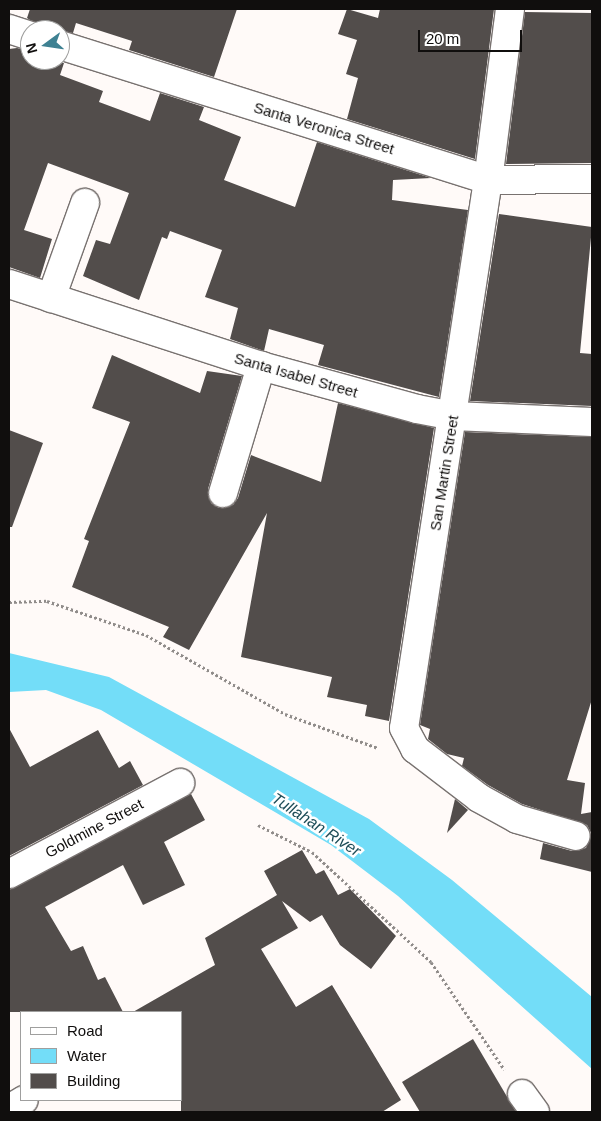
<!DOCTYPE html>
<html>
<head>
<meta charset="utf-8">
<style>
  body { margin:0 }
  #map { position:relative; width:601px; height:1121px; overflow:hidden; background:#fffaf8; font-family:Arial,sans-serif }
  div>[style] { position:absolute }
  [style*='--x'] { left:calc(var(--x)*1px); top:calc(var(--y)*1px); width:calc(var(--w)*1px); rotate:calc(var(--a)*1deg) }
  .water>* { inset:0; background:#73ddf8 }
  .building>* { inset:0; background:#524d4b }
  .path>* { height:3px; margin-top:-1.5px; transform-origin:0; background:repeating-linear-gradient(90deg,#908c8a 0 2.5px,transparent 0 5px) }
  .roads { filter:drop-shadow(1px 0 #787270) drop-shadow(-1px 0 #787270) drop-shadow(0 1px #787270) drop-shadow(0 -1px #787270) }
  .minor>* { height:28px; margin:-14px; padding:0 14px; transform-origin:14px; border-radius:14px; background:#fff }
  span { translate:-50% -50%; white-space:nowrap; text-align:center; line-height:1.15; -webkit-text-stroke:5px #fff; paint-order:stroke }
  .street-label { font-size:15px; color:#100e0d }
  .water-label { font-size:16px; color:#1e4d58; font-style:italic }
  .frame { position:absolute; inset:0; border:10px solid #100e0d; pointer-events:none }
  .legend { position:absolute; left:20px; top:1011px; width:162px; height:90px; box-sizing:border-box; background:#fff; border:1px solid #9f9f9e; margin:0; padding:6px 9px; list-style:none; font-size:15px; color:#100e0d }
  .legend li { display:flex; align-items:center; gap:10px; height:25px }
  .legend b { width:25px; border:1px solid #9f9f9e }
  .north { position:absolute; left:20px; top:20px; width:50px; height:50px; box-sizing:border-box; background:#fff; border:1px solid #9f9f9e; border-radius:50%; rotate:256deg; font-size:14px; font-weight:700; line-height:20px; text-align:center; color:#100e0d }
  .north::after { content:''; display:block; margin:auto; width:18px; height:22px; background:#3e8192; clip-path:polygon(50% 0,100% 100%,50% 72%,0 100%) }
  .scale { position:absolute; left:418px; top:30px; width:104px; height:22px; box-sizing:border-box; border:2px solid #100e0d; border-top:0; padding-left:6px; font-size:15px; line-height:18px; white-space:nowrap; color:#100e0d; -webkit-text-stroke:4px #fff; paint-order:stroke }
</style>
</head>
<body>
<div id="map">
  <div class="water">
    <i style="clip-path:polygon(9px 653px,109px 677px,369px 819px,452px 880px,592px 997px,592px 1069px,398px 896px,331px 845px,101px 710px,46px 690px,9px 692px)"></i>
  </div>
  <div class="building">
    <i style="clip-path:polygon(30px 9px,237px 9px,214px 77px,129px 50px,132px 41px,76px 23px,73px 33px,44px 30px,27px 18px)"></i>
    <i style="clip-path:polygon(347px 9px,378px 18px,380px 9px,494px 9px,475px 159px,347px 119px,358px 78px,346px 74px,357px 40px,338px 34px)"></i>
    <i style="clip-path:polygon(525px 12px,592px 13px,592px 163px,506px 164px)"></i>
    <i style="clip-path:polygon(17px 48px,30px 51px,30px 60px,64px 63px,60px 75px,103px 91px,99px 102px,150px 121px,160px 93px,204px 107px,199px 120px,241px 137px,224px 180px,295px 207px,317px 142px,431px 178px,393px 180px,392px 200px,468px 210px,439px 397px,318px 365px,324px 345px,269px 329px,264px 351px,230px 339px,238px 308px,205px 297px,222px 250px,170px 231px,167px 239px,162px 237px,139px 300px,83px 276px,96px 240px,110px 244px,129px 193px,48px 163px,24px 230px,52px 239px,40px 278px,9px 267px,9px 49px)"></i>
    <i style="clip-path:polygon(499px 214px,592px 227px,580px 353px,592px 354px,592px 406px,470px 401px)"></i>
    <i style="clip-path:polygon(112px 355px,200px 393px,207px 371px,242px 376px,208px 489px,211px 503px,219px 508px,233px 505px,238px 498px,251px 455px,321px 482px,338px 403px,434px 428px,389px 721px,365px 716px,367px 705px,327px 697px,332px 677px,241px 657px,267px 513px,189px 650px,163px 637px,169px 627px,72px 587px,89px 541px,84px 539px,130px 422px,92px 408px)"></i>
    <i style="clip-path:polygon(9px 430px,43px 443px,12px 527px,9px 527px)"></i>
    <i style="clip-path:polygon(465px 432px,592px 437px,592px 699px,567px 780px,585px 783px,581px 814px,592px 812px,592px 872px,540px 859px,543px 843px,572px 851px,586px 848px,591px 833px,587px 825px,522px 804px,488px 785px,462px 766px,464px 758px,447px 754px,428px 739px,430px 729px,420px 725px)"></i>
    <i style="clip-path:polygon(9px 728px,30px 767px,98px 730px,119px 768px,130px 761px,143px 785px,9px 856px)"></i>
    <i style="clip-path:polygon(191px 794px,205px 820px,164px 842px,185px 885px,143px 905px,123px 865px,45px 907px,71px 951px,83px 946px,98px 980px,105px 977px,123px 1012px,9px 1012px,9px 890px)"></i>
    <i style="clip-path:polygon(455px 799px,468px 810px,447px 833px)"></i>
    <i style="clip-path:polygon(302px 850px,316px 874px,324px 870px,338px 895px,350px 889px,396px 936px,371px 969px,340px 945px,322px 915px,310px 922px,282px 901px,298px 928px,261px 949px,296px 1007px,332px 985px,401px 1100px,382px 1112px,181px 1112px,181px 1012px,133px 1012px,215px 965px,205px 938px,277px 895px,264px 871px)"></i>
    <i style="clip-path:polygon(473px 1039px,516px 1112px,420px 1112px,402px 1082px)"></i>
  </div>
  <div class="path">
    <i style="--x:9;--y:602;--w:38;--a:-2"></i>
    <i style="--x:47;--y:601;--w:105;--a:19"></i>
    <i style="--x:146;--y:635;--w:160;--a:29.6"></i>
    <i style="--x:285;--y:714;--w:99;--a:20.1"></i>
    <i style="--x:258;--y:825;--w:60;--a:26.6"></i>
    <i style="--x:312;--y:852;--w:162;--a:42.7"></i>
    <i style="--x:431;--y:962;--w:130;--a:55.7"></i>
  </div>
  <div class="roads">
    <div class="minor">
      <i style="--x:510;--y:9;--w:172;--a:97.3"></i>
      <i style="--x:488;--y:180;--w:554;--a:98.71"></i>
      <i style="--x:404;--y:728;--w:24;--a:62"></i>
      <i style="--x:415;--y:749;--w:81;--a:37.4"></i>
      <i style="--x:479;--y:798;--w:43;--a:28.9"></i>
      <i style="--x:517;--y:819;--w:61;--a:16.1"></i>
      <i style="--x:9;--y:29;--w:22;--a:18"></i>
      <i style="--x:60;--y:45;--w:449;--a:17.5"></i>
      <i style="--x:488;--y:180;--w:104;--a:-0.6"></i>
      <i style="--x:9;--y:284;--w:265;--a:18"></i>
      <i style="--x:261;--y:366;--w:162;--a:15.4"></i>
      <i style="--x:417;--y:409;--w:37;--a:11"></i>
      <i style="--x:453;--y:416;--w:139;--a:2.5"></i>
      <i style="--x:51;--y:298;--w:101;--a:-70.3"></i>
      <i style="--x:223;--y:493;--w:133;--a:-73.3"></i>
      <i style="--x:9;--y:874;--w:194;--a:-28"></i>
      <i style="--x:522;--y:1094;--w:22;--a:54"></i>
      <i style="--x:9;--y:1109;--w:17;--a:-31"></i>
    </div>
  </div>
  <div class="street-label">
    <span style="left:324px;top:128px;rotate:17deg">Santa Veronica Street</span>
    <span style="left:296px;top:375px;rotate:16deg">Santa Isabel Street</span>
    <span style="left:444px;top:473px;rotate:-81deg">San Martin Street</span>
    <span style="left:94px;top:828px;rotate:-28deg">Goldmine Street</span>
  </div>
  <div class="water-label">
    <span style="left:316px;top:825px;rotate:33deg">Tullahan River</span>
  </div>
  <div class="frame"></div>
  <ul class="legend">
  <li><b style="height:6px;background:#fff"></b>Road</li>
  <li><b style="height:14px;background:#73ddf8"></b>Water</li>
  <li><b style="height:14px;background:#524d4b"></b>Building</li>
  </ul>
  <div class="north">N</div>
  <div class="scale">20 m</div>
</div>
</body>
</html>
